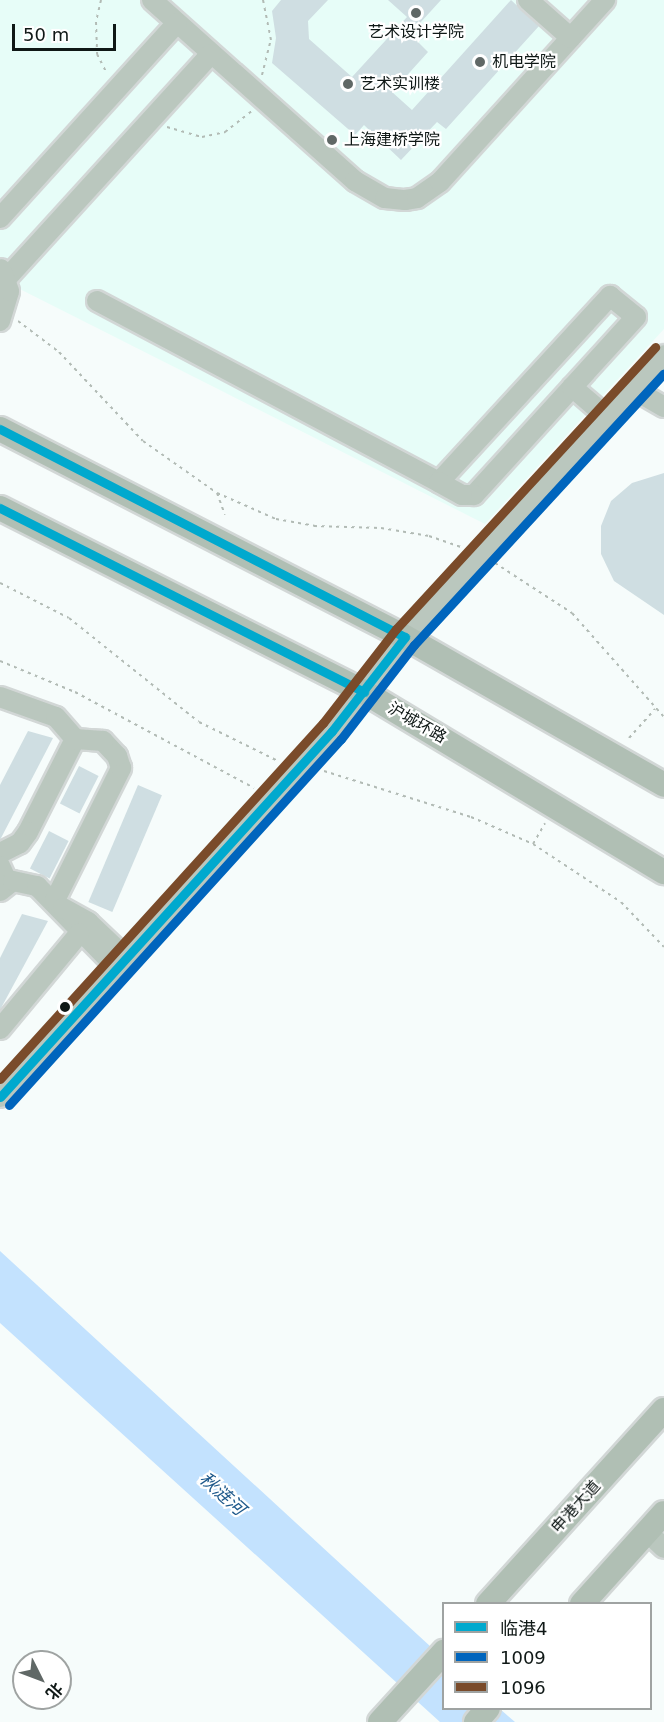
<!DOCTYPE html>
<html>
<head>
<meta charset="utf-8">
<style>
  body { margin:0 }
  #map { position:relative; width:664px; height:1722px; overflow:hidden; background:#f6fcfb; font-family:"DejaVu Sans","Noto Sans SC",sans-serif }
  div>[style] { position:absolute }
  [style*='--x'] { left:calc(var(--x)*1px); top:calc(var(--y)*1px); width:calc(var(--w)*1px); rotate:calc(var(--a)*1deg) }
  .built>* { inset:0; background:#e7fdf8 }
  .water>* { inset:0; background:#c3e2fe }
  .building>* { inset:0; background:#cfdee2; transform-origin:0 0 }
  .path>* { height:2px; margin-top:-1px; transform-origin:0; background:repeating-linear-gradient(90deg,#b2bbb5 0 3px,transparent 0 7.5px) }
  .roads { filter:drop-shadow(2px 0 #d2d7d6) drop-shadow(-2px 0 #d2d7d6) drop-shadow(0 2px #d2d7d6) drop-shadow(0 -2px #d2d7d6) }
  .minor>* { height:20px; margin:-10px; padding:0 10px; transform-origin:10px; border-radius:10px; background:#bac7be }
  .major>* { height:24px; margin:-12px; padding:0 12px; transform-origin:12px; border-radius:12px; background:#b0bfb4 }
  .bus-1>* { height:9px; margin:-4.5px; padding:0 4.5px; transform-origin:4.5px; border-radius:4.5px; background:#00a9ce }
  .bus-2>* { height:9px; margin:-4.5px; padding:0 4.5px; transform-origin:4.5px; border-radius:4.5px; background:#0065bd }
  .bus-3>* { height:9px; margin:-4.5px; padding:0 4.5px; transform-origin:4.5px; border-radius:4.5px; background:#7a4b2a }
  .dots>* { width:16px; height:16px; translate:-50% -50%; box-sizing:border-box; border:3px solid #fff; border-radius:50% }
  span { translate:-50% -50%; white-space:nowrap; text-align:center; line-height:1.15; -webkit-text-stroke:4.5px #fff; paint-order:stroke }
  .poi-label { font-size:16px; color:#0f1816 }
  .left { translate:0 -50%; text-align:left }
  .street-label { font-size:16px; color:#0f1816 }
  .water-label { font-size:18px; color:#1e598b; font-style:italic }
  .legend { position:absolute; left:442px; top:1602px; width:210px; height:108px; box-sizing:border-box; background:#fff; border:2px solid #9fa3a2; margin:0; padding:8px 10px; list-style:none; font-size:18px; color:#0f1816 }
  .legend li { display:flex; align-items:center; gap:12px; height:30px }
  .legend b { width:30px; border:2px solid #9fa3a2 }
  .north { position:absolute; left:12px; top:1650px; width:60px; height:60px; box-sizing:border-box; background:#fff; border:2px solid #9fa3a2; border-radius:50%; rotate:132deg; font-size:16px; font-weight:700; line-height:24px; text-align:center; color:#0f1816 }
  .north::after { content:''; display:block; margin:auto; width:21px; height:27px; background:#606866; clip-path:polygon(50% 0,100% 100%,50% 72%,0 100%) }
  .scale { position:absolute; left:12px; top:24px; width:104px; height:27px; box-sizing:border-box; border:3px solid #0f1816; border-top:0; padding-left:8px; font-size:18px; line-height:21px; white-space:nowrap; color:#0f1816; -webkit-text-stroke:4px #fff; paint-order:stroke }
</style>
</head>
<body>
<div id="map">
  <div class="built">
    <i style="clip-path:polygon(0 0,664px 0,664px 329px,485px 524px,0 279px)"></i>
  </div>
  <div class="water">
    <i style="clip-path:polygon(0 1251px,443px 1658px,444px 1708px,500px 1709px,515px 1722px,440px 1722px,0 1323px)"></i>
  </div>
  <div class="building">
    <i style="clip-path:polygon(281px 0,328px 0,308px 21px,309px 39px,352px 77px,407px 17px,388px 0,441px 0,410px 34px,428px 52px,392px 92px,412px 110px,511px 0,539px 26px,446px 129px,437px 122px,401px 160px,364px 125px,355px 135px,272px 63px,276px 38px,272px 11px)"></i>
    <i style="clip-path:polygon(664px 473px,664px 615px,614px 581px,601px 554px,601px 526px,611px 501px,632px 483px)"></i>
    <i style="clip-path:polygon(28px 731px,53px 738px,0 840px,0 785px)"></i>
    <i style="left:79px;top:766px;width:22px;height:42px;rotate:27deg"></i>
    <i style="left:138px;top:785px;width:26px;height:127px;rotate:23deg"></i>
    <i style="left:49px;top:831px;width:22px;height:42px;rotate:27deg"></i>
    <i style="clip-path:polygon(22px 914px,48px 921px,0 1010px,0 958px)"></i>
  </div>
  <div class="path">
    <i style="--x:101;--y:0;--w:23;--a:103"></i>
    <i style="--x:96;--y:22;--w:32;--a:88"></i>
    <i style="--x:97;--y:54;--w:22;--a:63"></i>
    <i style="--x:262;--y:75;--w:36;--a:-76"></i>
    <i style="--x:271;--y:40;--w:41;--a:-101.3"></i>
    <i style="--x:167;--y:127;--w:36;--a:16"></i>
    <i style="--x:202;--y:137;--w:24;--a:-12"></i>
    <i style="--x:225;--y:132;--w:36;--a:-38"></i>
    <i style="--x:18;--y:321;--w:51;--a:37.1"></i>
    <i style="--x:59;--y:352;--w:122;--a:46.7"></i>
    <i style="--x:143;--y:441;--w:90;--a:35.1"></i>
    <i style="--x:217;--y:493;--w:64;--a:23.8"></i>
    <i style="--x:276;--y:519;--w:39;--a:10"></i>
    <i style="--x:314;--y:526;--w:67;--a:1.7"></i>
    <i style="--x:381;--y:528;--w:49;--a:9.5"></i>
    <i style="--x:429;--y:536;--w:36;--a:19"></i>
    <i style="--x:217;--y:493;--w:23;--a:70"></i>
    <i style="--x:495;--y:563;--w:92;--a:33"></i>
    <i style="--x:572;--y:613;--w:139;--a:48.5"></i>
    <i style="--x:0;--y:583;--w:77;--a:26.9"></i>
    <i style="--x:69;--y:618;--w:166;--a:38.7"></i>
    <i style="--x:199;--y:722;--w:88;--a:26.3"></i>
    <i style="--x:0;--y:661;--w:81;--a:22.5"></i>
    <i style="--x:75;--y:692;--w:203;--a:28.2"></i>
    <i style="--x:629;--y:738;--w:39;--a:-48"></i>
    <i style="--x:324;--y:771;--w:154;--a:17.4"></i>
    <i style="--x:471;--y:817;--w:68;--a:23.5"></i>
    <i style="--x:533;--y:844;--w:105;--a:33.4"></i>
    <i style="--x:621;--y:902;--w:62;--a:46.3"></i>
    <i style="--x:533;--y:844;--w:24;--a:-60"></i>
  </div>
  <div class="roads">
    <div class="minor">
      <i style="--x:152;--y:0;--w:272;--a:41.7"></i>
      <i style="--x:355;--y:181;--w:34;--a:30"></i>
      <i style="--x:385;--y:198;--w:20;--a:6"></i>
      <i style="--x:405;--y:200;--w:12;--a:-9"></i>
      <i style="--x:417;--y:198;--w:28;--a:-35"></i>
      <i style="--x:440;--y:182;--w:246;--a:-47.8"></i>
      <i style="--x:528;--y:0;--w:57;--a:41.5"></i>
      <i style="--x:0;--y:218;--w:263;--a:-47.8"></i>
      <i style="--x:6;--y:279;--w:304;--a:-47.7"></i>
      <i style="--x:97;--y:301;--w:387;--a:27.9"></i>
      <i style="--x:439;--y:482;--w:253;--a:-47.4"></i>
      <i style="--x:610;--y:296;--w:33;--a:39"></i>
      <i style="--x:636;--y:317;--w:241;--a:132.3"></i>
      <i style="--x:474;--y:495;--w:12;--a:180"></i>
      <i style="--x:462;--y:495;--w:26;--a:-151"></i>
      <i style="--x:0;--y:321;--w:31;--a:-73"></i>
      <i style="--x:9;--y:291;--w:23;--a:-110"></i>
      <i style="--x:572;--y:387;--w:46;--a:40.6"></i>
      <i style="--x:633;--y:389;--w:36;--a:30"></i>
      <i style="--x:0;--y:697;--w:59;--a:19.7"></i>
      <i style="--x:56;--y:717;--w:29;--a:49"></i>
      <i style="--x:75;--y:739;--w:104;--a:116.8"></i>
      <i style="--x:28;--y:832;--w:14;--a:126"></i>
      <i style="--x:20;--y:843;--w:22;--a:153"></i>
      <i style="--x:0;--y:866;--w:19;--a:65"></i>
      <i style="--x:0;--y:891;--w:16;--a:-38"></i>
      <i style="--x:13;--y:881;--w:25;--a:12"></i>
      <i style="--x:37;--y:886;--w:115;--a:45.7"></i>
      <i style="--x:55;--y:900;--w:148;--a:-63.4"></i>
      <i style="--x:121;--y:768;--w:13;--a:-108"></i>
      <i style="--x:117;--y:756;--w:21;--a:-133"></i>
      <i style="--x:103;--y:741;--w:28;--a:-176"></i>
      <i style="--x:63;--y:908;--w:29;--a:29"></i>
      <i style="--x:88;--y:922;--w:52;--a:43.5"></i>
      <i style="--x:0;--y:1029;--w:124;--a:-50.3"></i>
      <i style="--x:0;--y:1097;--w:494;--a:-47.8"></i>
      <i style="--x:332;--y:731;--w:119;--a:-52.2"></i>
      <i style="--x:405;--y:637;--w:383;--a:-47.4"></i>
      <i style="--x:647;--y:1532;--w:23;--a:43"></i>
    </div>
    <div class="major">
      <i style="--x:0;--y:429;--w:455;--a:27.2"></i>
      <i style="--x:405;--y:637;--w:298;--a:29.7"></i>
      <i style="--x:0;--y:508;--w:408;--a:26.8"></i>
      <i style="--x:364;--y:692;--w:350;--a:31"></i>
      <i style="--x:488;--y:1604;--w:262;--a:-47.8"></i>
      <i style="--x:582;--y:1604;--w:122;--a:-48"></i>
      <i style="--x:380;--y:1722;--w:95;--a:-47.6"></i>
      <i style="--x:476;--y:1722;--w:18;--a:-49"></i>
    </div>
  </div>
  <div class="bus-1">
    <i style="--x:0;--y:429;--w:455;--a:27.2"></i>
    <i style="--x:405;--y:637;--w:119;--a:127.8"></i>
    <i style="--x:332;--y:731;--w:494;--a:132.2"></i>
    <i style="--x:0;--y:508;--w:408;--a:26.8"></i>
  </div>
  <div class="bus-2">
    <i style="--x:9;--y:1105;--w:494;--a:-47.8"></i>
    <i style="--x:341;--y:739;--w:119;--a:-52.2"></i>
    <i style="--x:414;--y:645;--w:369;--a:-47.4"></i>
  </div>
  <div class="bus-3">
    <i style="--x:0;--y:1079;--w:481;--a:-47.8"></i>
    <i style="--x:323;--y:723;--w:119;--a:-52.2"></i>
    <i style="--x:396;--y:629;--w:383;--a:-47.4"></i>
  </div>
  <div class="dots">
    <i style="left:416px;top:13px;background:#606866"></i>
    <i style="left:480px;top:62px;background:#606866"></i>
    <i style="left:348px;top:84px;background:#606866"></i>
    <i style="left:332px;top:140px;background:#606866"></i>
    <i style="left:65px;top:1007px;background:#0f1816"></i>
  </div>
  <div class="poi-label">
    <span style="left:416px;top:32px">艺术设计学院</span>
    <span class="left" style="left:492px;top:62px">机电学院</span>
    <span class="left" style="left:360px;top:84px">艺术实训楼</span>
    <span class="left" style="left:344px;top:140px">上海建桥学院</span>
  </div>
  <div class="street-label">
    <span style="left:417px;top:723px;rotate:30deg">沪城环路</span>
    <span style="left:576px;top:1507px;rotate:-48deg">申港大道</span>
  </div>
  <div class="water-label">
    <span style="left:222px;top:1494px;rotate:42deg">秋涟河</span>
  </div>
  <ul class="legend">
  <li><b style="height:8px;background:#00a9ce"></b>临港4</li>
  <li><b style="height:8px;background:#0065bd"></b>1009</li>
  <li><b style="height:8px;background:#7a4b2a"></b>1096</li>
  </ul>
  <div class="north">北</div>
  <div class="scale">50 m</div>
</div>
</body>
</html>
